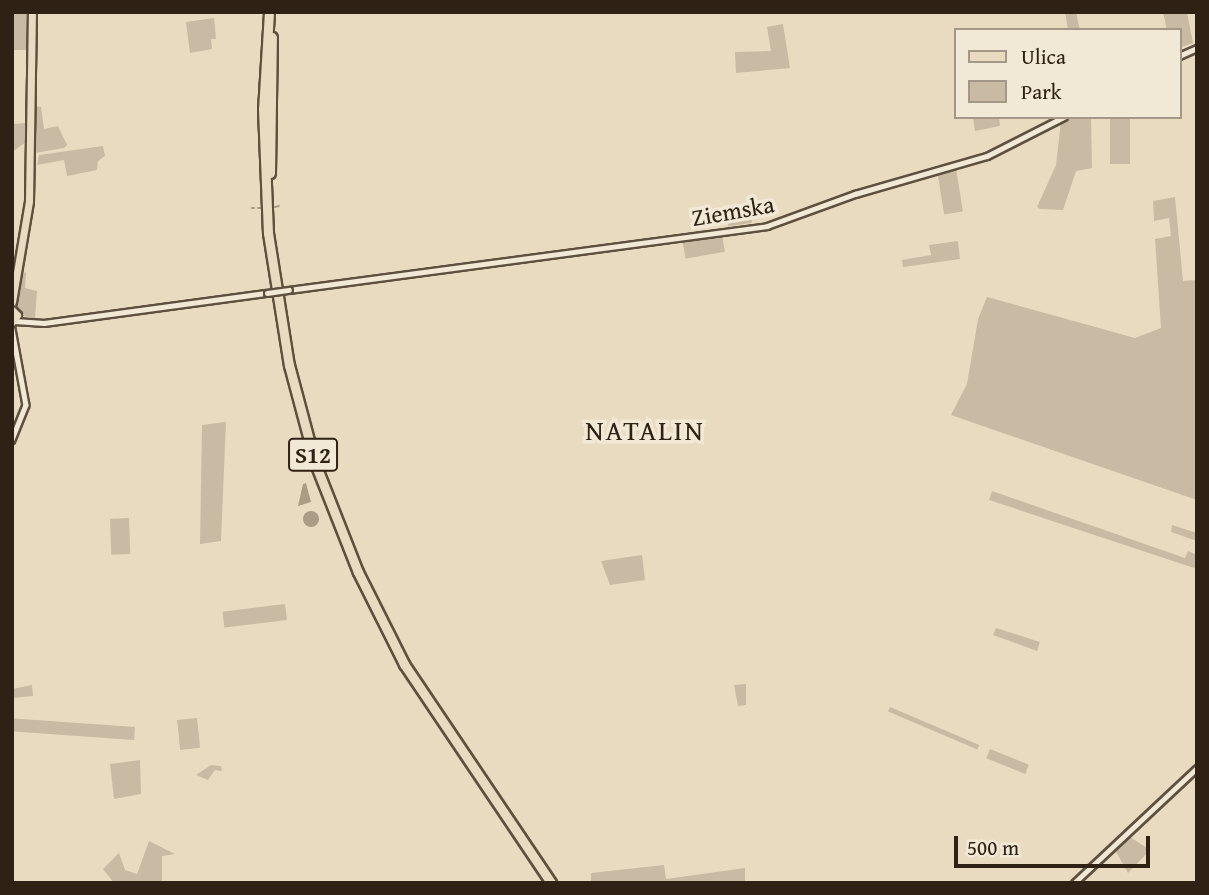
<!DOCTYPE html>
<html>
<head>
<meta charset="utf-8">
<style>
  body { margin:0 }
  #map { position:relative; width:1209px; height:895px; overflow:hidden; background:#e9dbc0; font-family:"Gentium Book Plus",serif }
  div>[style] { position:absolute }
  [style*='--x'] { left:calc(var(--x)*1px); top:calc(var(--y)*1px); width:calc(var(--w)*1px); rotate:calc(var(--a)*1deg) }
  .green>* { inset:0; background:#c9bba3; transform-origin:0 0 }
  .water>* { inset:0; background:#aa9c85 }
  .round { border-radius:50% }
  .stream>* { height:2px; margin:-1px; padding:0 1px; transform-origin:1px; border-radius:1px; background:#aa9c85 }
  .roads { filter:drop-shadow(2px 0 #5e503e) drop-shadow(-2px 0 #5e503e) drop-shadow(0 2px #5e503e) drop-shadow(0 -2px #5e503e) }
  .minor>* { height:4.5px; margin:-2.25px; padding:0 2.25px; transform-origin:2.25px; border-radius:2.25px; background:#f1e8d6 }
  .major>* { height:7px; margin:-3.5px; padding:0 3.5px; transform-origin:3.5px; border-radius:3.5px; background:#e9dbc0 }
  .highway>* { height:9px; margin:-4.5px; padding:0 4.5px; transform-origin:4.5px; border-radius:4.5px; background:#e9dbc0 }
  .bridges { filter:drop-shadow(2px 0 #5e503e) drop-shadow(-2px 0 #5e503e) drop-shadow(0 2px #5e503e) drop-shadow(0 -2px #5e503e) }
  .minor-bridge>* { height:4.5px; margin:-2.25px; padding:0 2.25px; transform-origin:2.25px; border-radius:2.25px; background:#f1e8d6 }
  span { translate:-50% -50%; white-space:nowrap; text-align:center; line-height:1.15; -webkit-text-stroke:7px #f1e8d6; paint-order:stroke }
  .shield-label span { padding:2px 5px; background:#f1e8d6; border:2px solid; border-radius:5px; -webkit-text-stroke-width:0 }
  .shield-label { font-size:23px; color:#2f2113; font-weight:700 }
  .street-label { font-size:24px; color:#2f2113 }
  .quarter-label { font-size:28px; color:#2f2113; letter-spacing:2px }
  .frame { position:absolute; inset:0; border:14px solid #2f2113; pointer-events:none }
  .legend { position:absolute; left:954px; top:28px; width:228px; height:91px; box-sizing:border-box; background:#f1e8d6; border:2px solid #a39888; margin:0; padding:9px 12px; list-style:none; font-size:21px; color:#2f2113 }
  .legend li { display:flex; align-items:center; gap:14px; height:35px }
  .legend b { width:35px; border:2px solid #a39888 }
  .scale { position:absolute; left:954px; top:836px; width:196px; height:32px; box-sizing:border-box; border:4px solid #2f2113; border-top:0; padding-left:9px; font-size:21px; line-height:24px; white-space:nowrap; color:#2f2113; -webkit-text-stroke:5px #f1e8d6; paint-order:stroke }
</style>
</head>
<body>
<div id="map">
  <div class="green">
    <i style="left:12px;top:12px;width:18px;height:38px"></i>
    <i style="clip-path:polygon(1065px 12px,1076px 12px,1080px 30px,1068px 30px)"></i>
    <i style="clip-path:polygon(1163px 12px,1187px 12px,1193px 43px,1179px 48px,1179px 30px,1167px 30px)"></i>
    <i style="clip-path:polygon(214px 18px,216px 39px,211px 39px,212px 49px,190px 53px,186px 22px)"></i>
    <i style="clip-path:polygon(783px 24px,790px 68px,736px 73px,735px 52px,771px 51px,767px 27px)"></i>
    <i style="clip-path:polygon(34px 106px,41px 107px,44px 129px,58px 126px,67px 145px,64px 148px,35px 153px)"></i>
    <i style="clip-path:polygon(973px 117px,999px 117px,1000px 126px,975px 131px)"></i>
    <i style="clip-path:polygon(1068px 117px,1091px 117px,1092px 168px,1076px 171px,1063px 210px,1040px 209px,1037px 207px,1056px 165px,1061px 121px)"></i>
    <i style="left:1110px;top:117px;width:20px;height:47px"></i>
    <i style="clip-path:polygon(25px 123px,26px 142px,12px 152px,12px 124px)"></i>
    <i style="clip-path:polygon(103px 146px,105px 156px,98px 161px,97px 170px,67px 176px,64px 160px,37px 165px,39px 155px)"></i>
    <i style="left:956px;top:168px;width:44px;height:19px;rotate:81deg"></i>
    <i style="clip-path:polygon(1175px 197px,1183px 281px,1197px 280px,1197px 500px,951px 415px,967px 384px,978px 319px,987px 297px,1135px 338px,1161px 328px,1155px 239px,1171px 236px,1169px 218px,1154px 221px,1153px 201px)"></i>
    <i style="left:750px;top:210px;width:13px;height:24px;rotate:81deg"></i>
    <i style="left:722px;top:235px;width:17px;height:40px;rotate:80deg"></i>
    <i style="clip-path:polygon(958px 241px,960px 259px,903px 267px,902px 260px,931px 255px,929px 245px)"></i>
    <i style="clip-path:polygon(26px 272px,25px 288px,37px 291px,35px 319px,21px 315px,17px 307px,23px 273px)"></i>
    <i style="clip-path:polygon(226px 422px,221px 541px,200px 544px,202px 425px)"></i>
    <i style="clip-path:polygon(992px 491px,1185px 558px,1188px 551px,1197px 555px,1197px 569px,989px 500px)"></i>
    <i style="left:129px;top:518px;width:36px;height:19px;rotate:88deg"></i>
    <i style="clip-path:polygon(1172px 525px,1197px 533px,1197px 541px,1171px 532px)"></i>
    <i style="clip-path:polygon(642px 555px,645px 580px,610px 585px,601px 561px)"></i>
    <i style="left:285px;top:604px;width:16px;height:63px;rotate:83deg"></i>
    <i style="clip-path:polygon(996px 628px,1040px 642px,1037px 651px,993px 635px)"></i>
    <i style="clip-path:polygon(746px 684px,746px 705px,738px 706px,734px 685px)"></i>
    <i style="clip-path:polygon(32px 685px,33px 696px,12px 698px,12px 689px)"></i>
    <i style="left:890px;top:707px;width:97px;height:5px;rotate:23deg"></i>
    <i style="left:197px;top:718px;width:30px;height:20px;rotate:84deg"></i>
    <i style="left:135px;top:727px;width:13px;height:124px;rotate:94deg"></i>
    <i style="left:990px;top:749px;width:42px;height:10px;rotate:22deg"></i>
    <i style="clip-path:polygon(140px 760px,141px 794px,114px 799px,110px 764px)"></i>
    <i style="clip-path:polygon(211px 765px,221px 766px,222px 771px,215px 770px,208px 780px,196px 775px)"></i>
    <i style="clip-path:polygon(1130px 837px,1150px 850px,1128px 873px,1115px 850px)"></i>
    <i style="clip-path:polygon(149px 841px,175px 854px,162px 856px,162px 883px,114px 883px,103px 869px,119px 853px,125px 870px,137px 874px)"></i>
    <i style="clip-path:polygon(664px 865px,666px 879px,745px 868px,745px 881px,591px 883px,591px 873px)"></i>
  </div>
  <div class="water">
    <i style="clip-path:polygon(306px 483px,311px 502px,298px 506px,303px 484px)"></i>
    <i class="round" style="left:303px;top:511px;width:16px;height:16px"></i>
  </div>
  <div class="stream">
    <i style="--x:27;--y:52;--w:31;--a:88"></i>
    <i style="--x:36;--y:97;--w:5;--a:90"></i>
    <i style="--x:26;--y:147;--w:42;--a:-90"></i>
    <i style="--x:35;--y:151;--w:44;--a:-88.7"></i>
    <i style="--x:34;--y:173;--w:17;--a:-87"></i>
    <i style="--x:275;--y:207;--w:4;--a:-14"></i>
    <i style="--x:252;--y:208;--w:2;--a:0"></i>
    <i style="--x:258;--y:208;--w:3;--a:0"></i>
  </div>
  <div class="roads">
    <div class="minor">
      <i style="--x:1179;--y:56;--w:20;--a:-24"></i>
      <i style="--x:289;--y:290;--w:482;--a:-7.6"></i>
      <i style="--x:767;--y:226;--w:94;--a:-20"></i>
      <i style="--x:855;--y:194;--w:137;--a:-16.1"></i>
      <i style="--x:987;--y:156;--w:86;--a:-26.9"></i>
      <i style="--x:15;--y:321;--w:29;--a:4"></i>
      <i style="--x:44;--y:323;--w:225;--a:-7.7"></i>
      <i style="--x:12;--y:329;--w:77;--a:79.6"></i>
      <i style="--x:26;--y:405;--w:38;--a:112"></i>
      <i style="--x:1074;--y:883;--w:168;--a:-43.1"></i>
    </div>
    <div class="major">
      <i style="--x:12;--y:302;--w:102;--a:-80.4"></i>
      <i style="--x:29;--y:201;--w:189;--a:-89.1"></i>
      <i style="--x:12;--y:310;--w:7;--a:45"></i>
      <i style="--x:17;--y:315;--w:9;--a:126"></i>
    </div>
    <div class="highway">
      <i style="--x:269;--y:12;--w:97;--a:93.5"></i>
      <i style="--x:263;--y:109;--w:124;--a:87.7"></i>
      <i style="--x:268;--y:233;--w:134;--a:81"></i>
      <i style="--x:289;--y:365;--w:101;--a:75.1"></i>
      <i style="--x:315;--y:463;--w:117;--a:68.5"></i>
      <i style="--x:358;--y:572;--w:103;--a:63.4"></i>
      <i style="--x:404;--y:664;--w:264;--a:56.1"></i>
      <i style="--x:270;--y:173;--w:136;--a:-89.2"></i>
    </div>
  </div>
  <div class="bridges">
    <div class="minor-bridge">
      <i style="--x:267;--y:293;--w:22;--a:-8"></i>
    </div>
  </div>
  <div class="shield-label">
    <span style="left:313px;top:455px">S12</span>
  </div>
  <div class="street-label">
    <span style="left:733px;top:211px;rotate:-10deg">Ziemska</span>
  </div>
  <div class="quarter-label">
    <span style="left:645px;top:430px">NATALIN</span>
  </div>
  <div class="frame"></div>
  <ul class="legend">
  <li><b style="height:9px;background:#e9dbc0"></b>Ulica</li>
  <li><b style="height:19px;background:#c9bba3"></b>Park</li>
  </ul>
  <div class="scale">500 m</div>
</div>
</body>
</html>
